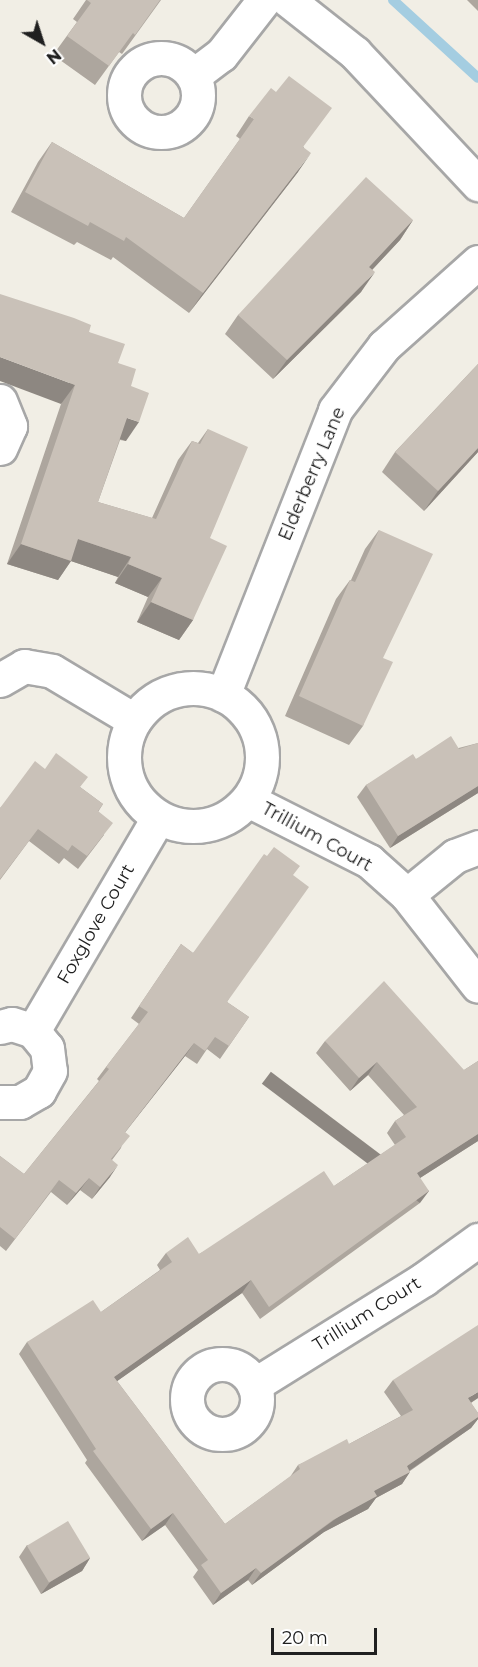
<!DOCTYPE html>
<html>
<head>
<meta charset="utf-8">
<style>
  body { margin:0 }
  #map { position:relative; width:478px; height:1667px; overflow:hidden; background:#f1eee5; font-family:Montserrat,sans-serif }
  div>[style] { position:absolute }
  [style*='--x'] { left:calc(var(--x)*1px); top:calc(var(--y)*1px); width:calc(var(--w)*1px); rotate:calc(var(--a)*1deg) }
  .stream>* { height:10px; margin:-5px; padding:0 5px; transform-origin:5px; border-radius:5px; background:#a4cde1 }
  .roads { filter:drop-shadow(2px 0 #a7a7a7) drop-shadow(-2px 0 #a7a7a7) drop-shadow(0 2px #a7a7a7) drop-shadow(0 -2px #a7a7a7) }
  .street>* { height:33px; margin:-16.5px; padding:0 16.5px; transform-origin:16.5px; border-radius:16.5px; background:#fff }
  .street>.ring { margin:-16.5px; padding:0; box-sizing:content-box; background:none; border:33px solid #fff; border-radius:50% }
  .wall>* { inset:0; background:#ada69e }
  .shaded-wall>* { inset:0; background:#8d8781; transform-origin:0 0 }
  .building>* { inset:0; background:#c9c1b8; transform-origin:0 0 }
  span { translate:-50% -50%; white-space:nowrap; text-align:center; line-height:1.15; -webkit-text-stroke:4.5px #fff; paint-order:stroke }
  .street-label { font-size:18px; color:#202020 }
  .north { position:absolute; left:12px; top:12px; width:60px; height:60px; -webkit-text-stroke:4px #fff; paint-order:stroke; rotate:141deg; font-size:16px; font-weight:700; line-height:24px; text-align:center; color:#202020 }
  .north::after { content:''; display:block; margin:auto; width:21px; height:27px; background:#202020; clip-path:polygon(50% 0,100% 100%,50% 72%,0 100%) }
  .scale { position:absolute; left:271px; top:1628px; width:106px; height:27px; box-sizing:border-box; border:3px solid #202020; border-top:0; padding-left:8px; font-size:18px; line-height:21px; white-space:nowrap; color:#202020; -webkit-text-stroke:4px #fff; paint-order:stroke }
</style>
</head>
<body>
<div id="map">
  <div class="stream">
    <i style="--x:393;--y:0;--w:115;--a:42.5"></i>
  </div>
  <div class="roads">
    <div class="street">
      <i style="--x:288;--y:0;--w:85;--a:38.3"></i>
      <i style="--x:355;--y:53;--w:180;--a:46.8"></i>
      <i class="ring" style="left:124px;top:58px;width:41px;height:41px"></i>
      <i style="--x:194;--y:75;--w:34;--a:-37"></i>
      <i style="--x:221;--y:55;--w:70;--a:-52"></i>
      <i style="--x:0;--y:401;--w:27;--a:68"></i>
      <i style="--x:10;--y:426;--w:24;--a:114"></i>
      <i style="--x:0;--y:680;--w:28;--a:-30"></i>
      <i style="--x:24;--y:666;--w:28;--a:10"></i>
      <i style="--x:52;--y:671;--w:96;--a:30.9"></i>
      <i class="ring" style="left:124px;top:688px;width:105px;height:105px"></i>
      <i style="--x:223;--y:695;--w:306;--a:-68.5"></i>
      <i style="--x:335;--y:410;--w:81;--a:-52.6"></i>
      <i style="--x:384;--y:346;--w:126;--a:-41.8"></i>
      <i style="--x:248;--y:800;--w:136;--a:26.8"></i>
      <i style="--x:369;--y:861;--w:51;--a:41.8"></i>
      <i style="--x:407;--y:895;--w:115;--a:52"></i>
      <i style="--x:407;--y:895;--w:62;--a:-39.1"></i>
      <i style="--x:455;--y:856;--w:25;--a:-21"></i>
      <i style="--x:0;--y:1027;--w:12;--a:-14"></i>
      <i style="--x:12;--y:1024;--w:22;--a:18"></i>
      <i style="--x:33;--y:1031;--w:22;--a:51"></i>
      <i style="--x:47;--y:1048;--w:23;--a:83"></i>
      <i style="--x:50;--y:1071;--w:23;--a:119"></i>
      <i style="--x:39;--y:1091;--w:22;--a:150"></i>
      <i style="--x:20;--y:1102;--w:20;--a:180"></i>
      <i style="--x:33;--y:1031;--w:247;--a:-59.6"></i>
      <i class="ring" style="left:187px;top:1364px;width:37px;height:37px"></i>
      <i style="--x:254;--y:1385;--w:200;--a:-31.9"></i>
      <i style="--x:424;--y:1279;--w:67;--a:-35.8"></i>
    </div>
  </div>
  <div class="wall">
    <i style="clip-path:polygon(86px 0,161px 0,122px 54px,119px 52px,95px 85px,53px 55px,77px 22px,73px 19px)"></i>
    <i style="clip-path:polygon(467px 0,478px 0,478px 11px)"></i>
    <i style="clip-path:polygon(249px 116px,304px 147px,298px 172px,189px 313px,113px 257px,111px 260px,77px 242px,74px 245px,11px 212px,38px 162px,52px 142px,184px 218px,240px 139px,236px 136px)"></i>
    <i style="clip-path:polygon(413px 220px,400px 240px,372px 270px,361px 292px,273px 379px,225px 334px,238px 315px)"></i>
    <i style="clip-path:polygon(89px 332px,118px 363px,131px 386px,126px 441px,120px 440px,98px 502px,152px 518px,178px 460px,192px 441px,198px 443px,208px 429px,210px 538px,193px 620px,179px 640px,137px 622px,148px 597px,115px 583px,118px 577px,71px 561px,58px 580px,7px 564px,61px 404px)"></i>
    <i style="clip-path:polygon(478px 364px,478px 452px,424px 511px,382px 472px,395px 452px)"></i>
    <i style="clip-path:polygon(379px 530px,383px 658px,363px 726px,349px 745px,285px 716px,336px 599px,350px 580px,351px 580px,365px 549px)"></i>
    <i style="clip-path:polygon(478px 743px,478px 793px,390px 848px,357px 797px,366px 785px,416px 759px)"></i>
    <i style="clip-path:polygon(45px 769px,80px 787px,103px 804px,98px 812px,104px 835px,78px 869px,64px 858px,59px 864px,29px 841px,0 880px,0 808px)"></i>
    <i style="clip-path:polygon(293px 875px,227px 1002px,249px 1017px,220px 1059px,207px 1049px,197px 1064px,185px 1056px,125px 1132px,121px 1148px,112px 1160px,110px 1177px,92px 1199px,80px 1190px,67px 1205px,51px 1192px,6px 1251px,0 1246px,0 1156px,24px 1174px,99px 1081px,97px 1079px,106px 1067px,139px 1024px,131px 1018px,181px 944px,193px 953px)"></i>
    <i style="clip-path:polygon(325px 1041px,464px 1070px,478px 1061px,478px 1141px,420px 1178px,420px 1203px,260px 1319px,242px 1293px,117px 1381px,225px 1524px,290px 1477px,298px 1465px,349px 1444px,401px 1416px,384px 1392px,393px 1380px,478px 1398px,471px 1403px,478px 1413px,478px 1419px,471px 1428px,410px 1471px,402px 1484px,376px 1498px,368px 1509px,324px 1532px,252px 1585px,248px 1580px,213px 1605px,193px 1577px,198px 1570px,165px 1525px,142px 1541px,85px 1463px,87px 1460px,19px 1354px,27px 1342px,101px 1312px,160px 1270px,157px 1265px,166px 1253px,199px 1254px,334px 1186px,395px 1145px,387px 1133px,395px 1121px,404px 1115px,368px 1075px,350px 1091px,316px 1053px)"></i>
    <i style="clip-path:polygon(27px 1545px,90px 1558px,82px 1571px,41px 1594px,19px 1557px)"></i>
  </div>
  <div class="shaded-wall">
    <i style="clip-path:polygon(311px 153px,298px 172px,189px 313px,203px 293px)"></i>
    <i style="clip-path:polygon(413px 220px,400px 240px,356px 287px,369px 267px)"></i>
    <i style="clip-path:polygon(375px 272px,361px 292px,273px 379px,287px 360px)"></i>
    <i style="clip-path:polygon(0 357px,75px 385px,61px 404px,0 381px)"></i>
    <i style="clip-path:polygon(127px 418px,139px 422px,126px 441px,114px 437px)"></i>
    <i style="clip-path:polygon(478px 448px,478px 452px,424px 511px,438px 491px)"></i>
    <i style="clip-path:polygon(78px 539px,131px 557px,118px 577px,65px 559px)"></i>
    <i style="clip-path:polygon(21px 544px,71px 561px,58px 580px,7px 564px)"></i>
    <i style="clip-path:polygon(128px 564px,162px 578px,148px 597px,115px 583px)"></i>
    <i style="clip-path:polygon(151px 602px,193px 620px,179px 640px,137px 622px)"></i>
    <i style="clip-path:polygon(478px 786px,478px 793px,390px 848px,398px 836px)"></i>
    <i style="clip-path:polygon(194px 1043px,185px 1056px,116px 1144px,125px 1132px)"></i>
    <i style="clip-path:polygon(377px 1062px,368px 1075px,350px 1091px,359px 1078px)"></i>
    <i style="clip-path:polygon(478px 1134px,478px 1141px,409px 1185px,417px 1173px)"></i>
    <i style="clip-path:polygon(118px 1165px,110px 1177px,92px 1199px,100px 1187px)"></i>
    <i style="clip-path:polygon(89px 1178px,80px 1190px,67px 1205px,76px 1193px)"></i>
    <i style="left:429px;top:1191px;width:15px;height:198px;rotate:127deg"></i>
    <i style="clip-path:polygon(251px 1280px,242px 1293px,106px 1389px,114px 1377px)"></i>
    <i style="clip-path:polygon(478px 1392px,478px 1398px,459px 1410px,468px 1398px)"></i>
    <i style="clip-path:polygon(478px 1417px,478px 1419px,471px 1428px,400px 1477px,410px 1472px,402px 1484px,376px 1498px,368px 1509px,324px 1532px,252px 1585px,261px 1573px,374px 1491px,407px 1466px)"></i>
    <i style="clip-path:polygon(173px 1513px,165px 1525px,142px 1541px,151px 1529px)"></i>
    <i style="clip-path:polygon(90px 1558px,82px 1571px,41px 1594px,50px 1582px)"></i>
    <i style="clip-path:polygon(256px 1568px,248px 1580px,213px 1605px,221px 1593px)"></i>
  </div>
  <div class="building">
    <i style="clip-path:polygon(87px 0,160px 0,135px 35px,133px 33px,109px 66px,67px 36px,91px 3px)"></i>
    <i style="clip-path:polygon(289px 76px,332px 108px,303px 147px,311px 153px,203px 293px,126px 237px,124px 241px,90px 222px,88px 226px,25px 192px,52px 142px,184px 218px,254px 119px,249px 116px,271px 88px,276px 92px)"></i>
    <i style="clip-path:polygon(366px 177px,413px 220px,369px 267px,375px 272px,287px 360px,238px 315px)"></i>
    <i style="clip-path:polygon(0 294px,74px 318px,91px 325px,89px 332px,125px 344px,118px 363px,136px 369px,131px 386px,149px 393px,139px 422px,127px 418px,98px 502px,156px 519px,192px 441px,200px 444px,208px 429px,248px 447px,210px 538px,227px 546px,193px 620px,151px 602px,162px 578px,128px 564px,131px 557px,78px 539px,71px 561px,21px 544px,75px 385px,0 357px)"></i>
    <i style="clip-path:polygon(478px 364px,478px 448px,438px 491px,395px 452px)"></i>
    <i style="clip-path:polygon(379px 530px,433px 554px,383px 658px,393px 662px,363px 726px,299px 696px,350px 580px,355px 582px)"></i>
    <i style="clip-path:polygon(451px 736px,459px 749px,478px 743px,478px 786px,398px 836px,366px 785px,413px 754px,416px 759px)"></i>
    <i style="clip-path:polygon(56px 753px,88px 777px,80px 787px,103px 804px,98px 811px,113px 823px,87px 856px,72px 845px,68px 851px,38px 829px,0 879px,0 808px,35px 761px,45px 769px)"></i>
    <i style="clip-path:polygon(274px 847px,300px 866px,293px 875px,309px 887px,227px 1002px,249px 1017px,229px 1046px,215px 1037px,205px 1051px,194px 1043px,125px 1132px,130px 1136px,111px 1159px,118px 1165px,100px 1187px,89px 1178px,76px 1193px,59px 1180px,15px 1239px,0 1227px,0 1156px,24px 1174px,109px 1069px,106px 1067px,148px 1012px,139px 1006px,181px 944px,193px 953px,264px 854px,267px 856px)"></i>
    <i style="clip-path:polygon(384px 981px,464px 1070px,478px 1061px,478px 1134px,417px 1173px,429px 1191px,269px 1307px,251px 1280px,114px 1377px,225px 1524px,300px 1469px,298px 1465px,347px 1439px,349px 1444px,413px 1410px,393px 1380px,478px 1325px,478px 1392px,468px 1398px,478px 1413px,478px 1417px,407px 1466px,410px 1472px,374px 1491px,377px 1496px,333px 1520px,261px 1573px,256px 1568px,221px 1593px,201px 1565px,208px 1560px,173px 1513px,151px 1529px,93px 1451px,96px 1449px,27px 1342px,93px 1300px,101px 1312px,172px 1262px,166px 1253px,188px 1237px,199px 1254px,324px 1171px,334px 1186px,406px 1137px,395px 1121px,417px 1107px,377px 1062px,359px 1078px,325px 1041px)"></i>
    <i style="left:68px;top:1521px;width:43px;height:48px;rotate:59deg"></i>
  </div>
  <div class="street-label">
    <span style="left:312px;top:474px;rotate:-67deg">Elderberry Lane</span>
    <span style="left:317px;top:837px;rotate:29deg">Trillium Court</span>
    <span style="left:96px;top:924px;rotate:-60deg">Foxglove Court</span>
    <span style="left:367px;top:1314px;rotate:-32deg">Trillium Court</span>
  </div>
  <div class="north">N</div>
  <div class="scale">20 m</div>
</div>
</body>
</html>
